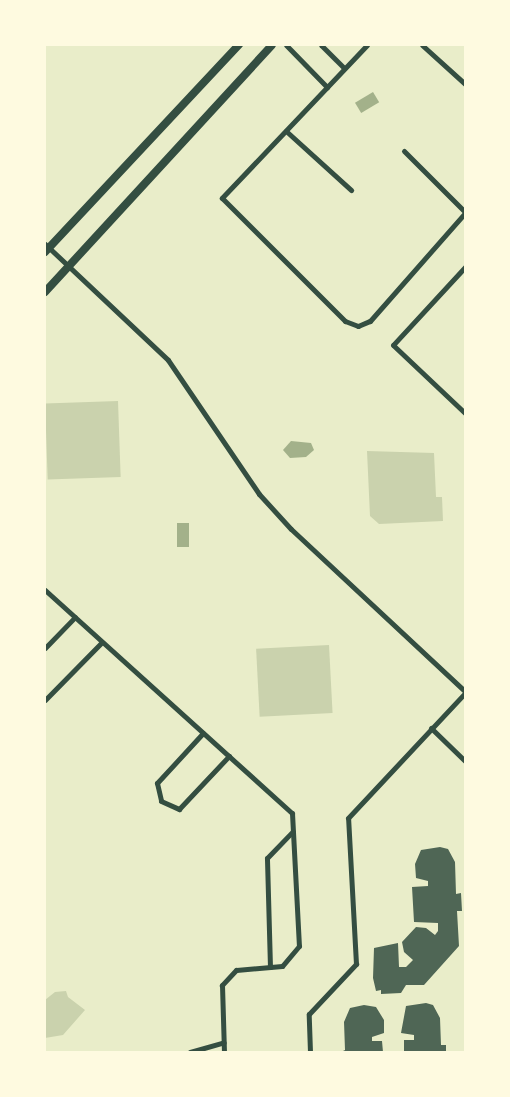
<!DOCTYPE html>
<html>
<head>
<meta charset="utf-8">
<style>
  body { margin:0 }
  #map { position:relative; width:510px; height:1097px; overflow:hidden; background:#e9edc9; font-family:"Sofia Sans Condensed",sans-serif }
  div>[style] { position:absolute }
  [style*='--x'] { left:calc(var(--x)*1px); top:calc(var(--y)*1px); width:calc(var(--w)*1px); rotate:calc(var(--a)*1deg) }
  .green>* { inset:0; background:#cad2ad; transform-origin:0 0 }
  .water>* { inset:0; background:#a3b18a; transform-origin:0 0 }
  .building>* { inset:0; background:#4f6655 }
  .minor>* { height:5px; margin:-2.5px; padding:0 2.5px; transform-origin:2.5px; border-radius:2.5px; background:#344e41 }
  .secondary>* { height:8px; margin:-4px; padding:0 4px; transform-origin:4px; border-radius:4px; background:#344e41 }
  span { translate:-50% -50%; white-space:nowrap; text-align:center; line-height:1.15; -webkit-text-stroke:6px #fefae0; paint-order:stroke }
  .frame { position:absolute; inset:0; border:46px solid #fefae0; pointer-events:none }
</style>
</head>
<body>
<div id="map">
  <div class="green">
    <i style="left:118px;top:401px;width:76px;height:73px;rotate:88deg"></i>
    <i style="clip-path:polygon(367px 451px,434px 453px,436px 497px,442px 497px,443px 521px,379px 524px,370px 516px)"></i>
    <i style="left:329px;top:645px;width:68px;height:73px;rotate:87deg"></i>
    <i style="clip-path:polygon(66px 991px,68px 997px,85px 1010px,63px 1035px,45px 1038px,45px 1000px,55px 992px)"></i>
  </div>
  <div class="water">
    <i style="left:373px;top:92px;width:12px;height:21px;rotate:59deg"></i>
    <i style="clip-path:polygon(291px 441px,311px 443px,314px 450px,306px 457px,290px 458px,283px 450px)"></i>
    <i style="left:177px;top:523px;width:12px;height:24px"></i>
  </div>
  <div class="building">
    <i style="clip-path:polygon(440px 847px,448px 849px,455px 862px,456px 894px,461px 893px,462px 911px,457px 911px,459px 946px,424px 985px,406px 985px,401px 993px,381px 994px,381px 990px,376px 991px,373px 978px,374px 948px,398px 943px,399px 967px,406px 967px,413px 960px,404px 952px,402px 942px,416px 927px,426px 928px,435px 935px,438px 931px,438px 923px,414px 922px,412px 887px,428px 886px,428px 881px,416px 878px,415px 864px,421px 850px)"></i>
    <i style="clip-path:polygon(426px 1003px,433px 1005px,440px 1018px,441px 1045px,446px 1045px,446px 1052px,404px 1052px,404px 1040px,414px 1040px,414px 1035px,401px 1033px,406px 1006px)"></i>
    <i style="clip-path:polygon(364px 1005px,376px 1007px,384px 1020px,384px 1033px,372px 1037px,372px 1041px,382px 1041px,383px 1052px,341px 1052px,345px 1050px,344px 1022px,350px 1008px)"></i>
  </div>
  <div class="minor">
    <i style="--x:286;--y:45;--w:59;--a:45.7"></i>
    <i style="--x:321;--y:45;--w:33;--a:45"></i>
    <i style="--x:367;--y:45;--w:211;--a:133.5"></i>
    <i style="--x:222;--y:198;--w:174;--a:45"></i>
    <i style="--x:345;--y:321;--w:14;--a:21"></i>
    <i style="--x:358;--y:326;--w:13;--a:-23"></i>
    <i style="--x:370;--y:321;--w:144;--a:-48.7"></i>
    <i style="--x:422;--y:45;--w:58;--a:42.2"></i>
    <i style="--x:286;--y:131;--w:88;--a:42.2"></i>
    <i style="--x:404;--y:151;--w:86;--a:45"></i>
    <i style="--x:45;--y:244;--w:169;--a:43.3"></i>
    <i style="--x:168;--y:360;--w:162;--a:55.8"></i>
    <i style="--x:259;--y:494;--w:47;--a:47.6"></i>
    <i style="--x:291;--y:529;--w:238;--a:43"></i>
    <i style="--x:465;--y:267;--w:106;--a:132.7"></i>
    <i style="--x:393;--y:345;--w:99;--a:43.4"></i>
    <i style="--x:45;--y:590;--w:333;--a:42.1"></i>
    <i style="--x:292;--y:813;--w:133;--a:87"></i>
    <i style="--x:299;--y:946;--w:26;--a:130"></i>
    <i style="--x:282;--y:966;--w:46;--a:175"></i>
    <i style="--x:236;--y:970;--w:21;--a:133"></i>
    <i style="--x:222;--y:985;--w:67;--a:88.3"></i>
    <i style="--x:45;--y:648;--w:43;--a:-45.9"></i>
    <i style="--x:45;--y:700;--w:81;--a:-45.5"></i>
    <i style="--x:431;--y:728;--w:47;--a:44.1"></i>
    <i style="--x:203;--y:733;--w:68;--a:132.6"></i>
    <i style="--x:157;--y:783;--w:18;--a:77"></i>
    <i style="--x:161;--y:801;--w:20;--a:24"></i>
    <i style="--x:179;--y:809;--w:73;--a:-46.7"></i>
    <i style="--x:270;--y:967;--w:109;--a:-91.6"></i>
    <i style="--x:267;--y:858;--w:37;--a:-46"></i>
    <i style="--x:190;--y:1052;--w:35;--a:-16"></i>
    <i style="--x:310;--y:1052;--w:38;--a:-92"></i>
    <i style="--x:309;--y:1014;--w:69;--a:-46.8"></i>
    <i style="--x:356;--y:964;--w:146;--a:-93.1"></i>
    <i style="--x:348;--y:818;--w:171;--a:-46.9"></i>
  </div>
  <div class="secondary">
    <i style="--x:45;--y:252;--w:284;--a:-46.9"></i>
    <i style="--x:45;--y:292;--w:335;--a:-47.4"></i>
  </div>
  <div class="frame"></div>
</div>
</body>
</html>
